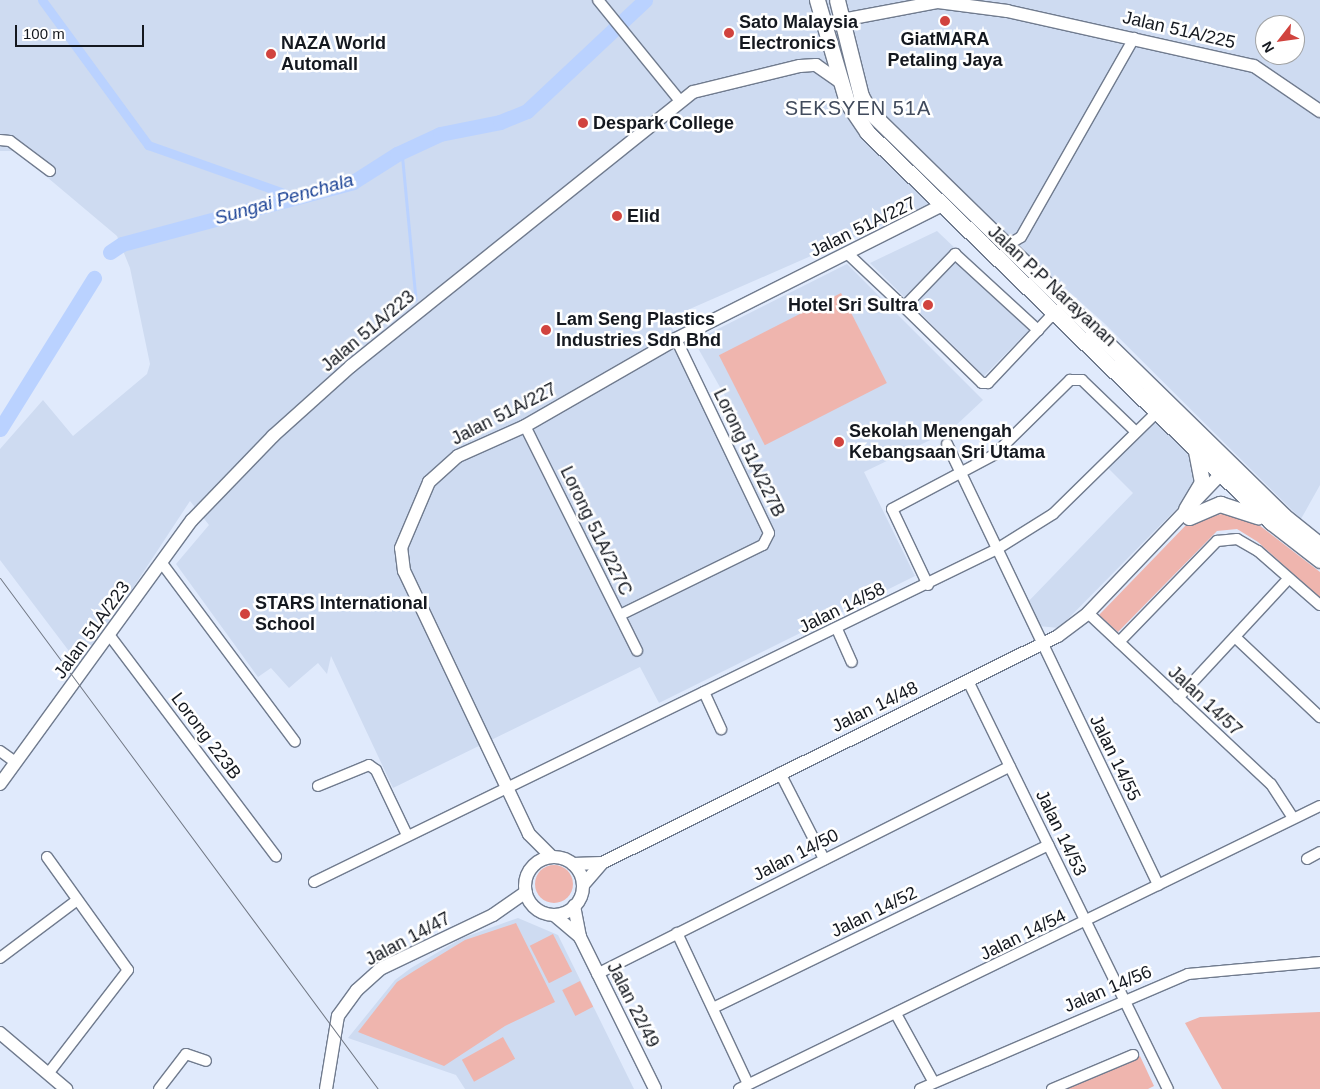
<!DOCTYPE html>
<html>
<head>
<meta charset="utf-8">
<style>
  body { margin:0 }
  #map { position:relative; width:1320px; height:1089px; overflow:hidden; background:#e0eafc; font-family:Arial,sans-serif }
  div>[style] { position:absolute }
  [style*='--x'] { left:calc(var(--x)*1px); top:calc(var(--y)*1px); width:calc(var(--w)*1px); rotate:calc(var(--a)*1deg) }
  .built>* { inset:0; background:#cedbf1 }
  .green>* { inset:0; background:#efb5ae; transform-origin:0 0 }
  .round { border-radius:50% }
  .stream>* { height:2.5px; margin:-1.25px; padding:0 1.25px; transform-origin:1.25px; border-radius:1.25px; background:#bad2ff }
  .canal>* { height:9px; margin:-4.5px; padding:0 4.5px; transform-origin:4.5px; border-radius:4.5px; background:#bad2ff }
  .river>* { height:15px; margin:-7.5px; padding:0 7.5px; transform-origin:7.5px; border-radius:7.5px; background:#bad2ff }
  .roads { filter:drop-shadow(1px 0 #707b8e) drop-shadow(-1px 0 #707b8e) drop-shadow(0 1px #707b8e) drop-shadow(0 -1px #707b8e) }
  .minor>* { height:10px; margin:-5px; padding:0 5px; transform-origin:5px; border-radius:5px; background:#fff }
  .tertiary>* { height:12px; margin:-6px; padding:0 6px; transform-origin:6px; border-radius:6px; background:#fff }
  .tertiary>.ring { margin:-6px; padding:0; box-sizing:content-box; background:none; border:12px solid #fff; border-radius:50% }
  .secondary>* { height:15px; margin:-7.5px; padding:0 7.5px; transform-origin:7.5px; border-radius:7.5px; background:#fff }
  .tram>* { height:1px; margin:-0.5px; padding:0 0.5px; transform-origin:0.5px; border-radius:0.5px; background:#717884 }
  .dots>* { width:14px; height:14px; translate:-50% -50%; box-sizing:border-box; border:2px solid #fff; border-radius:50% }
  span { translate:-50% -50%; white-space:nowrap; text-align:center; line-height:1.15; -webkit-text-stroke:5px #fff; paint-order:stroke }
  .poi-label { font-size:18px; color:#14181f; font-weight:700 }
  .left { translate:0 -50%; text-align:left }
  .right { translate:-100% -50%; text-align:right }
  .street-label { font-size:18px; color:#14181f }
  .water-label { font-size:19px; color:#1c4396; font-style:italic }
  .quarter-label { font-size:20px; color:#414b5d; letter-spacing:1px }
  .north { position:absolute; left:1255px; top:15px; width:50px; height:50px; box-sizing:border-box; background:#fff; border:1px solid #a1a3a5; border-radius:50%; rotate:240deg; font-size:14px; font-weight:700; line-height:20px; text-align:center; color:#14181f }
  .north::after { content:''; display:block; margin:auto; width:18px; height:22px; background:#d1433e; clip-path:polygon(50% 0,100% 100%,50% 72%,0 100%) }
  .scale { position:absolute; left:15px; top:25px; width:129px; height:22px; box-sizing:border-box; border:2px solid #14181f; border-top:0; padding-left:6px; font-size:15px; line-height:18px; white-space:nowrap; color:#14181f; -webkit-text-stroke:4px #fff; paint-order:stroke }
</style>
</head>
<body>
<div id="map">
  <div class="built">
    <i style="clip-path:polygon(evenodd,0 0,1320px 0,1320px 485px,1301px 519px,1104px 323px,957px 192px,667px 319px,743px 460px,757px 453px,694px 341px,847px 264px,983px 400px,951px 430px,864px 472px,915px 576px,659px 703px,640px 667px,393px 788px,331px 656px,327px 674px,318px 663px,289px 688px,271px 668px,258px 677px,176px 564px,209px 525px,190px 501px,81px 667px,0 560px,0 449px,43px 400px,73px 436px,147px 374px,150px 364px,130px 268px,117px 236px,16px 151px,0 151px,0 0,1265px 25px,1295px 25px,1295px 55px,1265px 55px,1265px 25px)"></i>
    <i style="clip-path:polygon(937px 231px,1035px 324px,984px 376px,870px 263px)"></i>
    <i style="clip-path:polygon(1154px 421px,1191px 456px,1195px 490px,1059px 628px,1038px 626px,1025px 605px,1133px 493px,1108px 468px)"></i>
    <i style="clip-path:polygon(518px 918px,558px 935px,634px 1089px,465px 1089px,456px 1075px,348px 1038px,395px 980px,411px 968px,462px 938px)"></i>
  </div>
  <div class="green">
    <i style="left:841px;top:293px;width:101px;height:137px;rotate:63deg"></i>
    <i style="clip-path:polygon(1225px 513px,1259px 525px,1320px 572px,1320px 598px,1258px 542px,1237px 529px,1217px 531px,1118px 632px,1099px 615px,1188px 523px)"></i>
    <i class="round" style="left:535px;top:865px;width:38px;height:38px"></i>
    <i style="clip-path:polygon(516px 923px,555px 1002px,505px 1026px,444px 1066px,358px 1032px,397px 982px,414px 971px,465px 940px)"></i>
    <i style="left:553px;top:934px;width:42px;height:26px;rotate:63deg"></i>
    <i style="left:580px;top:981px;width:29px;height:20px;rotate:63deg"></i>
    <i style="clip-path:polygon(1320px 1012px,1320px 1089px,1222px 1089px,1185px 1023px,1200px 1017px)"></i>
    <i style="left:503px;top:1037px;width:25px;height:47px;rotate:61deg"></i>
    <i style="clip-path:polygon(1140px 1056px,1154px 1086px,1148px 1089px,1066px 1089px)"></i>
  </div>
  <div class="stream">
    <i style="--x:402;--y:151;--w:149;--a:84.6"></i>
  </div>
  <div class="canal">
    <i style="--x:42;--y:0;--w:180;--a:53.8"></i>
    <i style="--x:148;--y:145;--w:159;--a:19.5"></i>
  </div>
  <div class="river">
    <i style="--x:110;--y:252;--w:14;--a:-34"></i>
    <i style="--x:122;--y:244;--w:239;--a:-15"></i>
    <i style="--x:353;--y:182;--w:52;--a:-32.5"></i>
    <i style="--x:397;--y:154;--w:47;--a:-24.9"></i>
    <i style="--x:440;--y:134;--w:61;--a:-11.3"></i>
    <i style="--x:500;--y:122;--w:29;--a:-22"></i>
    <i style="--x:527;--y:111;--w:162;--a:-43.2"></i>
    <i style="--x:0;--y:429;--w:178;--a:-58.1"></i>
  </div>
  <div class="roads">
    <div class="minor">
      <i style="--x:598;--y:0;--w:130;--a:50.9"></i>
      <i style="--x:0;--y:140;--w:10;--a:6"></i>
      <i style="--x:10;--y:141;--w:50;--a:36.9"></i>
      <i style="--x:1006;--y:246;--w:17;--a:-31"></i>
      <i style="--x:1021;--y:237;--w:229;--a:-60.4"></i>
      <i style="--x:848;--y:254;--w:77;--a:43.4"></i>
      <i style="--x:955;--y:254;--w:113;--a:42.5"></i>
      <i style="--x:1038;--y:330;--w:73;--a:133.3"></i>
      <i style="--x:988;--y:383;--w:6;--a:180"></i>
      <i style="--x:982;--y:383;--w:109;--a:-135.7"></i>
      <i style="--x:904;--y:307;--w:74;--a:-46.1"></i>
      <i style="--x:1038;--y:330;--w:22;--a:-47"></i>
      <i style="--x:525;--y:426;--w:251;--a:63.5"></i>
      <i style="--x:947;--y:444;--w:489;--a:64.4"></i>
      <i style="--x:161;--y:562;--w:224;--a:53.3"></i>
      <i style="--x:928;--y:585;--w:84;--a:-115.3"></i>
      <i style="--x:892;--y:509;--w:115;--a:-27.9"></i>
      <i style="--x:994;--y:455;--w:107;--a:-44.6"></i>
      <i style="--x:1070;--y:380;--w:12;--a:0"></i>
      <i style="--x:1082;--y:380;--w:75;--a:43.9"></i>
      <i style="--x:1088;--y:613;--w:250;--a:43.1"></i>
      <i style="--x:1271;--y:784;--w:40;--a:57.1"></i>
      <i style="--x:620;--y:615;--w:159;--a:-26.1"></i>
      <i style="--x:763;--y:545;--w:13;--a:-63"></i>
      <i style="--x:769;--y:533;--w:215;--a:-115.6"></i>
      <i style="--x:837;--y:629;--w:36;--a:66"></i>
      <i style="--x:110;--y:636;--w:276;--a:53"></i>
      <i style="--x:1235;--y:637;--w:117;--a:43.3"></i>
      <i style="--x:1119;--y:642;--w:141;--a:-45.9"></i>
      <i style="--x:1217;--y:541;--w:20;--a:-6"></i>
      <i style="--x:1237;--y:539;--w:24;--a:30"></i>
      <i style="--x:1258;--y:551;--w:82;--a:41.1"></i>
      <i style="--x:968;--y:681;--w:454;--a:63.9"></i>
      <i style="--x:704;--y:692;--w:41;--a:65.3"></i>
      <i style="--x:1178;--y:698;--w:163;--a:-47.2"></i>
      <i style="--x:0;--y:751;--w:19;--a:36"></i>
      <i style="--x:780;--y:773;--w:97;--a:62.9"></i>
      <i style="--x:318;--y:786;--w:55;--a:-22.4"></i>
      <i style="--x:369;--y:765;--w:9;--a:36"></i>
      <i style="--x:376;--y:770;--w:72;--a:64.5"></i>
      <i style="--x:47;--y:857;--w:139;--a:54.4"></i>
      <i style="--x:128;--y:970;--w:131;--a:127.6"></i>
      <i style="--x:1307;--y:859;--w:15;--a:-28"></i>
      <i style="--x:314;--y:882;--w:760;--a:-25.99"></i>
      <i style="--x:997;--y:549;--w:66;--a:-32"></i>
      <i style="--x:1053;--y:514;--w:147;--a:-44.4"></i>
      <i style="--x:677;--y:933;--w:167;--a:64.8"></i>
      <i style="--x:0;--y:958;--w:95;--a:-36.9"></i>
      <i style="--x:597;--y:974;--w:462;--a:-26.7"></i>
      <i style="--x:713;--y:1008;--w:373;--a:-25.9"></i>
      <i style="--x:896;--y:1014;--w:77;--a:61.1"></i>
      <i style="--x:159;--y:1089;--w:44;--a:-52.4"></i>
      <i style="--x:186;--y:1054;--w:21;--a:19"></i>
      <i style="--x:739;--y:1089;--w:646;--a:-25.97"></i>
      <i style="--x:920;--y:1089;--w:292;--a:-23.2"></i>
      <i style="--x:1188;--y:974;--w:133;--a:-5.2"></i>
      <i style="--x:1052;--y:1089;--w:88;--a:-22.8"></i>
    </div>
    <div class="tertiary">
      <i style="--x:842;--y:20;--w:98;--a:-10.6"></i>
      <i style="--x:938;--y:2;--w:70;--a:7.4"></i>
      <i style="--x:1007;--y:11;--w:253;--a:12.6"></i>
      <i style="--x:1254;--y:66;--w:80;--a:34.3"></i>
      <i style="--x:0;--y:784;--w:326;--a:-54"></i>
      <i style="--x:192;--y:520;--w:117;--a:-46"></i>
      <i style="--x:273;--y:436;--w:105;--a:-41.9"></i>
      <i style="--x:351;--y:366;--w:438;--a:-38.7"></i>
      <i style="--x:693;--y:92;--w:110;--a:-13.7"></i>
      <i style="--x:800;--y:66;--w:16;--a:-4"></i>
      <i style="--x:816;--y:65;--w:28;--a:35"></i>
      <i style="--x:552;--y:857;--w:33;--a:-135"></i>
      <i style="--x:529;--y:834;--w:291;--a:-115.4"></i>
      <i style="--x:404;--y:571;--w:23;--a:-97"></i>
      <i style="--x:401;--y:548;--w:72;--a:-67"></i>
      <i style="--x:429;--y:482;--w:39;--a:-42"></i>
      <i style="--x:458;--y:456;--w:73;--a:-24.1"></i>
      <i style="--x:525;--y:426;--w:174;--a:-29.9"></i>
      <i style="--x:676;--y:339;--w:297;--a:-26.7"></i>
      <i class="ring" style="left:525px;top:857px;width:46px;height:46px"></i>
      <i style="--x:573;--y:864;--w:29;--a:-2"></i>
      <i style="--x:602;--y:863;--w:509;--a:-26.46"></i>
      <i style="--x:1058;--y:636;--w:38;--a:-37"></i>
      <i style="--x:1088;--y:613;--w:194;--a:-46.3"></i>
      <i style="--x:583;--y:885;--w:29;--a:-49"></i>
      <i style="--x:574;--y:906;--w:32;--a:79"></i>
      <i style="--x:580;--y:937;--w:169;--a:63.7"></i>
      <i style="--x:554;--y:915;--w:34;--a:40"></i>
      <i style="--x:0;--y:1033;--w:87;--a:40.3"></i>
      <i style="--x:326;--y:1089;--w:74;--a:-80.7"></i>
      <i style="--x:338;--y:1016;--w:32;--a:-54"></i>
      <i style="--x:357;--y:990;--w:31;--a:-42"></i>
      <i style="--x:380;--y:969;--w:125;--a:-25.5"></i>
      <i style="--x:493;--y:915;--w:40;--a:-34.9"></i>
    </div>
    <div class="secondary">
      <i style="--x:817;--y:0;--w:106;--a:73.6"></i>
      <i style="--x:847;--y:102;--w:36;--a:56"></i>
      <i style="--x:867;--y:132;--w:562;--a:43.99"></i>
      <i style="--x:1271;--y:522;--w:62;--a:37.8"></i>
      <i style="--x:837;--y:0;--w:99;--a:76"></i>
      <i style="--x:861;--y:96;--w:18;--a:61"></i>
      <i style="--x:870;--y:112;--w:578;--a:44.3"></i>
      <i style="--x:1284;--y:516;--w:46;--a:38.9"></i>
      <i style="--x:1186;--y:509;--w:31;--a:-59"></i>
      <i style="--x:1202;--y:482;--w:37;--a:-101"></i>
      <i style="--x:1189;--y:517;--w:34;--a:-23"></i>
      <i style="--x:1220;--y:504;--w:40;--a:18"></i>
    </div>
  </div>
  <div class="tram">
    <i style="--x:0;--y:578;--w:636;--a:53.51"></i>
  </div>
  <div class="dots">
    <i style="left:945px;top:21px;background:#d1433e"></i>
    <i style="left:729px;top:33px;background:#d1433e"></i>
    <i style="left:271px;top:54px;background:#d1433e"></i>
    <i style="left:583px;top:123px;background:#d1433e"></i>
    <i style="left:617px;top:216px;background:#d1433e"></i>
    <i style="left:928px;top:305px;background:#d1433e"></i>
    <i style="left:546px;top:330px;background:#d1433e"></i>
    <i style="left:839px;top:442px;background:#d1433e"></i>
    <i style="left:245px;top:614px;background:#d1433e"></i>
  </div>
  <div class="poi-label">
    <span class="left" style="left:739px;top:33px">Sato Malaysia<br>Electronics</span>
    <span style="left:945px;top:50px">GiatMARA<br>Petaling Jaya</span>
    <span class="left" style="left:281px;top:54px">NAZA World<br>Automall</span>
    <span class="left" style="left:593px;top:123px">Despark College</span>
    <span class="left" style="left:627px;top:216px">Elid</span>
    <span class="right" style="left:918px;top:305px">Hotel Sri Sultra</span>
    <span class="left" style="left:556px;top:330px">Lam Seng Plastics<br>Industries Sdn Bhd</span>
    <span class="left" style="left:849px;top:442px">Sekolah Menengah<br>Kebangsaan Sri Utama</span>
    <span class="left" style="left:255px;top:614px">STARS International<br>School</span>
  </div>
  <div class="street-label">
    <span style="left:1179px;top:30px;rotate:13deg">Jalan 51A/225</span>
    <span style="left:863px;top:227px;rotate:-26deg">Jalan 51A/227</span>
    <span style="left:1052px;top:286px;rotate:43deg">Jalan P.P Narayanan</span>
    <span style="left:368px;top:331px;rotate:-40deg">Jalan 51A/223</span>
    <span style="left:504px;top:414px;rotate:-27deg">Jalan 51A/227</span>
    <span style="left:749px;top:453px;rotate:64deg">Lorong 51A/227B</span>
    <span style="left:596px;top:531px;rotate:64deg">Lorong 51A/227C</span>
    <span style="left:842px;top:608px;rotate:-26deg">Jalan 14/58</span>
    <span style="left:92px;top:630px;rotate:-54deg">Jalan 51A/223</span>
    <span style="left:1205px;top:701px;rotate:43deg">Jalan 14/57</span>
    <span style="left:875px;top:707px;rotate:-26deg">Jalan 14/48</span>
    <span style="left:206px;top:736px;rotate:53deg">Lorong 223B</span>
    <span style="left:1115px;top:758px;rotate:64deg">Jalan 14/55</span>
    <span style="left:1061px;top:833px;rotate:64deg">Jalan 14/53</span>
    <span style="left:796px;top:855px;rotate:-27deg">Jalan 14/50</span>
    <span style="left:874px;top:912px;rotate:-26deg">Jalan 14/52</span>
    <span style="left:1023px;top:935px;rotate:-26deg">Jalan 14/54</span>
    <span style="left:408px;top:939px;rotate:-28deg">Jalan 14/47</span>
    <span style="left:1108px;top:989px;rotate:-23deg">Jalan 14/56</span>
    <span style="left:633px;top:1005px;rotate:63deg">Jalan 22/49</span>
  </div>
  <div class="water-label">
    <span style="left:284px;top:199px;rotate:-16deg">Sungai Penchala</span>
  </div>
  <div class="quarter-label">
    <span style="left:858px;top:108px">SEKSYEN 51A</span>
  </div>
  <div class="north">N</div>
  <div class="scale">100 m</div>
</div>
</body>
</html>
